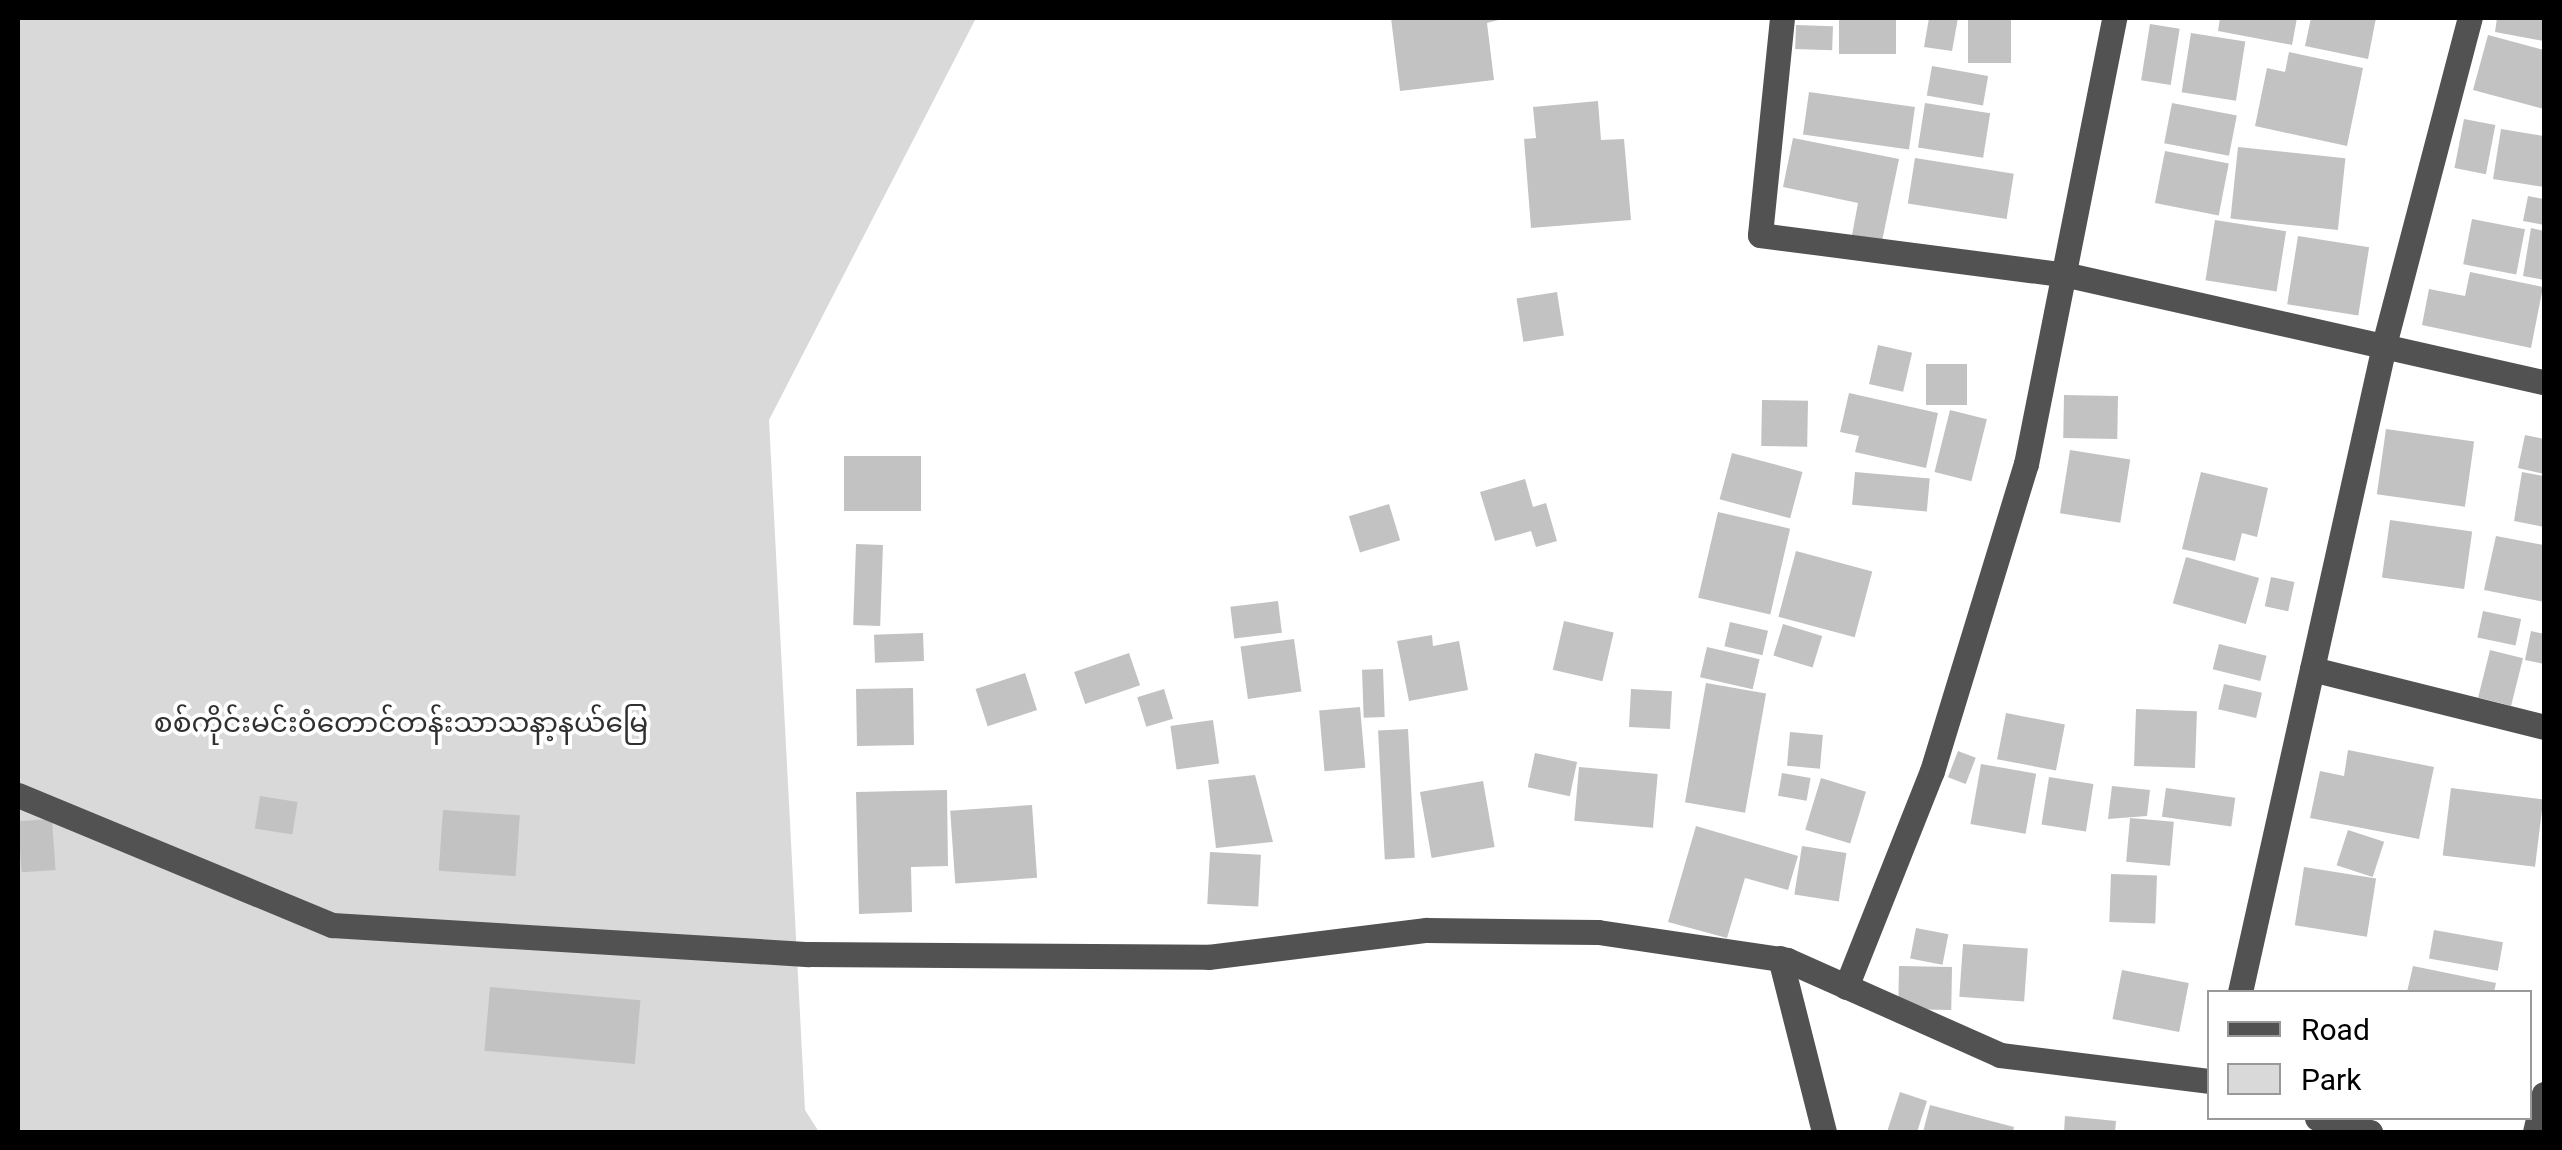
<!DOCTYPE html>
<html>
<head>
<meta charset="utf-8">
<style>
  body { margin:0 }
  #map { position:relative; width:2562px; height:1150px; overflow:hidden; background:#fff; font-family:Roboto,"Noto Sans Myanmar",sans-serif }
  div>[style] { position:absolute }
  [style*='--x'] { left:calc(var(--x)*1px); top:calc(var(--y)*1px); width:calc(var(--w)*1px); rotate:calc(var(--a)*1deg) }
  .green>* { inset:0; background:#d9d9d9 }
  .building>* { inset:0; background:#c2c2c2; transform-origin:0 0 }
  .minor>* { height:25px; margin:-12.5px; padding:0 12.5px; transform-origin:12.5px; border-radius:12.5px; background:#525252 }
  span { translate:-50% -50%; white-space:nowrap; text-align:center; line-height:1.15; -webkit-text-stroke:8px #fff; paint-order:stroke }
  .park-label { font-size:28px; color:#303030 }
  .frame { position:absolute; inset:0; border:20px solid #000; pointer-events:none }
  .legend { position:absolute; left:2207px; top:990px; width:325px; height:130px; box-sizing:border-box; background:#fff; border:2px solid #999; margin:0; padding:12px 18px; list-style:none; font-size:30px; color:#000 }
  .legend li { display:flex; align-items:center; gap:20px; height:50px }
  .legend b { width:50px; border:2px solid #999 }
</style>
</head>
<body>
<div id="map">
  <div class="green">
    <i style="clip-path:polygon(18px 18px,976px 18px,769px 420px,805px 1110px,819px 1132px,18px 1132px)"></i>
  </div>
  <div class="building">
    <i style="clip-path:polygon(1391px 18px,1506px 18px,1487px 23px,1494px 80px,1400px 91px)"></i>
    <i style="left:1839px;top:18px;width:57px;height:36px"></i>
    <i style="clip-path:polygon(1929px 18px,1958px 18px,1952px 51px,1924px 47px)"></i>
    <i style="left:1968px;top:18px;width:43px;height:45px"></i>
    <i style="clip-path:polygon(2220px 18px,2297px 18px,2292px 45px,2218px 31px)"></i>
    <i style="clip-path:polygon(2311px 18px,2376px 18px,2368px 59px,2305px 46px)"></i>
    <i style="clip-path:polygon(2497px 18px,2544px 18px,2544px 41px,2495px 32px)"></i>
    <i style="left:2150px;top:24px;width:30px;height:57px;rotate:9deg"></i>
    <i style="left:1796px;top:25px;width:37px;height:24px;rotate:2deg"></i>
    <i style="left:2191px;top:33px;width:55px;height:60px;rotate:9deg"></i>
    <i style="clip-path:polygon(2488px 35px,2544px 50px,2544px 109px,2473px 90px)"></i>
    <i style="clip-path:polygon(2289px 52px,2363px 68px,2347px 146px,2255px 126px,2267px 68px,2285px 72px)"></i>
    <i style="left:1932px;top:66px;width:57px;height:30px;rotate:10deg"></i>
    <i style="left:1809px;top:92px;width:107px;height:43px;rotate:8deg"></i>
    <i style="clip-path:polygon(1598px 101px,1601px 140px,1624px 139px,1631px 220px,1531px 228px,1524px 139px,1536px 138px,1533px 107px)"></i>
    <i style="left:1925px;top:103px;width:66px;height:45px;rotate:9deg"></i>
    <i style="left:2172px;top:103px;width:66px;height:41px;rotate:11deg"></i>
    <i style="left:2464px;top:119px;width:32px;height:50px;rotate:11deg"></i>
    <i style="clip-path:polygon(2501px 129px,2544px 136px,2544px 187px,2493px 179px)"></i>
    <i style="clip-path:polygon(1793px 138px,1899px 159px,1882px 241px,1852px 235px,1858px 203px,1783px 187px)"></i>
    <i style="left:2238px;top:147px;width:108px;height:72px;rotate:6deg"></i>
    <i style="left:2165px;top:151px;width:65px;height:53px;rotate:11deg"></i>
    <i style="left:1915px;top:158px;width:100px;height:46px;rotate:9deg"></i>
    <i style="clip-path:polygon(2528px 196px,2544px 199px,2544px 225px,2523px 221px)"></i>
    <i style="left:2472px;top:219px;width:54px;height:46px;rotate:11deg"></i>
    <i style="left:2215px;top:220px;width:72px;height:61px;rotate:9deg"></i>
    <i style="clip-path:polygon(2531px 228px,2544px 231px,2544px 280px,2523px 276px)"></i>
    <i style="left:2298px;top:236px;width:72px;height:69px;rotate:9deg"></i>
    <i style="clip-path:polygon(2470px 272px,2543px 287px,2531px 348px,2422px 325px,2429px 289px,2465px 296px)"></i>
    <i style="left:1557px;top:292px;width:44px;height:41px;rotate:81deg"></i>
    <i style="left:1878px;top:345px;width:35px;height:40px;rotate:13deg"></i>
    <i style="left:1926px;top:364px;width:41px;height:41px"></i>
    <i style="clip-path:polygon(1849px 393px,1938px 413px,1926px 468px,1855px 452px,1859px 436px,1840px 432px)"></i>
    <i style="left:2064px;top:395px;width:54px;height:43px;rotate:1deg"></i>
    <i style="left:1762px;top:400px;width:46px;height:46px;rotate:1deg"></i>
    <i style="left:1950px;top:410px;width:38px;height:64px;rotate:14deg"></i>
    <i style="left:2386px;top:429px;width:89px;height:66px;rotate:8deg"></i>
    <i style="clip-path:polygon(2525px 435px,2544px 439px,2544px 474px,2518px 468px)"></i>
    <i style="left:2070px;top:450px;width:61px;height:64px;rotate:9deg"></i>
    <i style="left:1732px;top:453px;width:73px;height:48px;rotate:15deg"></i>
    <i style="left:844px;top:456px;width:77px;height:55px"></i>
    <i style="left:1855px;top:472px;width:75px;height:33px;rotate:5deg"></i>
    <i style="clip-path:polygon(2201px 472px,2268px 488px,2257px 537px,2242px 533px,2235px 561px,2182px 549px)"></i>
    <i style="clip-path:polygon(2522px 472px,2544px 476px,2544px 527px,2514px 521px)"></i>
    <i style="clip-path:polygon(1525px 479px,1533px 507px,1546px 503px,1557px 541px,1536px 547px,1531px 531px,1495px 541px,1480px 492px)"></i>
    <i style="left:1389px;top:504px;width:38px;height:42px;rotate:73deg"></i>
    <i style="left:1718px;top:512px;width:74px;height:88px;rotate:13deg"></i>
    <i style="left:2390px;top:520px;width:83px;height:58px;rotate:8deg"></i>
    <i style="clip-path:polygon(2496px 536px,2544px 545px,2544px 602px,2484px 590px)"></i>
    <i style="left:856px;top:544px;width:27px;height:81px;rotate:2deg"></i>
    <i style="left:1796px;top:551px;width:79px;height:68px;rotate:15deg"></i>
    <i style="left:2186px;top:557px;width:76px;height:48px;rotate:16deg"></i>
    <i style="left:2271px;top:577px;width:24px;height:30px;rotate:12deg"></i>
    <i style="left:1278px;top:601px;width:32px;height:48px;rotate:83deg"></i>
    <i style="left:2483px;top:611px;width:39px;height:27px;rotate:12deg"></i>
    <i style="left:1564px;top:621px;width:51px;height:50px;rotate:13deg"></i>
    <i style="left:1730px;top:622px;width:39px;height:25px;rotate:13deg"></i>
    <i style="left:1783px;top:624px;width:41px;height:33px;rotate:17deg"></i>
    <i style="clip-path:polygon(2531px 631px,2544px 634px,2544px 664px,2525px 660px)"></i>
    <i style="left:923px;top:633px;width:28px;height:49px;rotate:88deg"></i>
    <i style="clip-path:polygon(1432px 635px,1433px 646px,1459px 641px,1468px 690px,1409px 701px,1397px 641px)"></i>
    <i style="left:1294px;top:639px;width:53px;height:54px;rotate:82deg"></i>
    <i style="left:2219px;top:644px;width:49px;height:26px;rotate:14deg"></i>
    <i style="left:1707px;top:647px;width:54px;height:31px;rotate:13deg"></i>
    <i style="left:2490px;top:650px;width:34px;height:49px;rotate:14deg"></i>
    <i style="left:1129px;top:653px;width:34px;height:58px;rotate:71deg"></i>
    <i style="left:1383px;top:669px;width:48px;height:21px;rotate:88deg"></i>
    <i style="left:1025px;top:673px;width:39px;height:52px;rotate:72deg"></i>
    <i style="left:1706px;top:683px;width:61px;height:121px;rotate:10deg"></i>
    <i style="left:2224px;top:684px;width:39px;height:26px;rotate:13deg"></i>
    <i style="left:913px;top:688px;width:57px;height:57px;rotate:89deg"></i>
    <i style="left:1164px;top:689px;width:31px;height:28px;rotate:73deg"></i>
    <i style="left:1631px;top:689px;width:41px;height:38px;rotate:3deg"></i>
    <i style="left:1360px;top:707px;width:61px;height:41px;rotate:85deg"></i>
    <i style="left:2136px;top:709px;width:61px;height:57px;rotate:2deg"></i>
    <i style="left:2006px;top:713px;width:60px;height:47px;rotate:11deg"></i>
    <i style="left:1213px;top:720px;width:44px;height:43px;rotate:82deg"></i>
    <i style="left:1408px;top:729px;width:129px;height:30px;rotate:87deg"></i>
    <i style="left:1790px;top:732px;width:33px;height:34px;rotate:5deg"></i>
    <i style="clip-path:polygon(2348px 750px,2434px 767px,2419px 839px,2310px 818px,2320px 771px,2344px 776px)"></i>
    <i style="left:1958px;top:751px;width:19px;height:28px;rotate:21deg"></i>
    <i style="left:1535px;top:753px;width:43px;height:35px;rotate:12deg"></i>
    <i style="left:1981px;top:764px;width:56px;height:61px;rotate:10deg"></i>
    <i style="left:1579px;top:767px;width:79px;height:54px;rotate:5deg"></i>
    <i style="left:1782px;top:773px;width:29px;height:23px;rotate:10deg"></i>
    <i style="clip-path:polygon(1255px 775px,1273px 842px,1216px 848px,1208px 780px)"></i>
    <i style="left:2049px;top:777px;width:45px;height:48px;rotate:9deg"></i>
    <i style="left:1821px;top:778px;width:47px;height:54px;rotate:17deg"></i>
    <i style="left:1483px;top:781px;width:67px;height:64px;rotate:80deg"></i>
    <i style="clip-path:polygon(2112px 786px,2150px 790px,2147px 816px,2108px 819px)"></i>
    <i style="left:2166px;top:788px;width:70px;height:29px;rotate:8deg"></i>
    <i style="left:2451px;top:788px;width:93px;height:68px;rotate:7deg"></i>
    <i style="clip-path:polygon(947px 790px,948px 866px,911px 867px,912px 912px,859px 914px,856px 792px)"></i>
    <i style="left:260px;top:796px;width:38px;height:33px;rotate:9deg"></i>
    <i style="left:1032px;top:805px;width:73px;height:82px;rotate:86deg"></i>
    <i style="left:443px;top:810px;width:77px;height:61px;rotate:4deg"></i>
    <i style="left:2130px;top:818px;width:44px;height:44px;rotate:5deg"></i>
    <i style="left:52px;top:819px;width:51px;height:34px;rotate:86deg"></i>
    <i style="clip-path:polygon(1696px 826px,1798px 856px,1788px 890px,1745px 878px,1727px 938px,1668px 922px)"></i>
    <i style="left:2348px;top:830px;width:38px;height:37px;rotate:18deg"></i>
    <i style="left:1802px;top:846px;width:45px;height:49px;rotate:9deg"></i>
    <i style="left:1210px;top:852px;width:51px;height:52px;rotate:3deg"></i>
    <i style="left:2304px;top:867px;width:73px;height:59px;rotate:9deg"></i>
    <i style="left:2111px;top:874px;width:46px;height:48px;rotate:2deg"></i>
    <i style="left:1916px;top:928px;width:33px;height:31px;rotate:11deg"></i>
    <i style="left:2434px;top:930px;width:70px;height:29px;rotate:10deg"></i>
    <i style="left:1963px;top:944px;width:65px;height:53px;rotate:4deg"></i>
    <i style="left:1899px;top:966px;width:53px;height:43px;rotate:1deg"></i>
    <i style="clip-path:polygon(2413px 966px,2496px 983px,2494px 992px,2407px 992px)"></i>
    <i style="left:2122px;top:970px;width:68px;height:50px;rotate:11deg"></i>
    <i style="left:490px;top:987px;width:151px;height:64px;rotate:5deg"></i>
    <i style="clip-path:polygon(1900px 1092px,1927px 1101px,1917px 1132px,1887px 1132px)"></i>
    <i style="clip-path:polygon(1930px 1105px,2014px 1127px,2013px 1132px,1923px 1132px)"></i>
    <i style="clip-path:polygon(2065px 1116px,2116px 1121px,2115px 1132px,2064px 1132px)"></i>
  </div>
  <div class="minor">
    <i style="--x:1782;--y:18;--w:218;--a:95.8"></i>
    <i style="--x:1760;--y:235;--w:311;--a:7.4"></i>
    <i style="--x:2068;--y:275;--w:488;--a:12.7"></i>
    <i style="--x:2312;--y:669;--w:239;--a:14"></i>
    <i style="--x:18;--y:795;--w:340;--a:22.5"></i>
    <i style="--x:332;--y:925;--w:478;--a:3.5"></i>
    <i style="--x:809;--y:954;--w:399;--a:0.4"></i>
    <i style="--x:1208;--y:957;--w:220;--a:-7.1"></i>
    <i style="--x:1426;--y:930;--w:172;--a:0.7"></i>
    <i style="--x:1598;--y:932;--w:191;--a:8.4"></i>
    <i style="--x:1787;--y:960;--w:233;--a:24"></i>
    <i style="--x:2000;--y:1055;--w:212;--a:7.1"></i>
    <i style="--x:1780;--y:958;--w:179;--a:75.8"></i>
    <i style="--x:1846;--y:987;--w:232;--a:-68.3"></i>
    <i style="--x:1932;--y:771;--w:321;--a:-73"></i>
    <i style="--x:2026;--y:464;--w:455;--a:-78.8"></i>
    <i style="--x:2240;--y:992;--w:667;--a:-77.44"></i>
    <i style="--x:2385;--y:341;--w:334;--a:-75.3"></i>
    <i style="--x:2317;--y:1118;--w:55;--a:14.8"></i>
    <i style="--x:2535;--y:1132;--w:39;--a:-77"></i>
  </div>
  <div class="park-label">
    <span style="left:401px;top:723px">စစ်ကိုင်းမင်းဝံတောင်တန်းသာသနာ့နယ်မြေ</span>
  </div>
  <div class="frame"></div>
  <ul class="legend">
  <li><b style="height:12px;background:#525252"></b>Road</li>
  <li><b style="height:28px;background:#d9d9d9"></b>Park</li>
  </ul>
</div>
</body>
</html>
